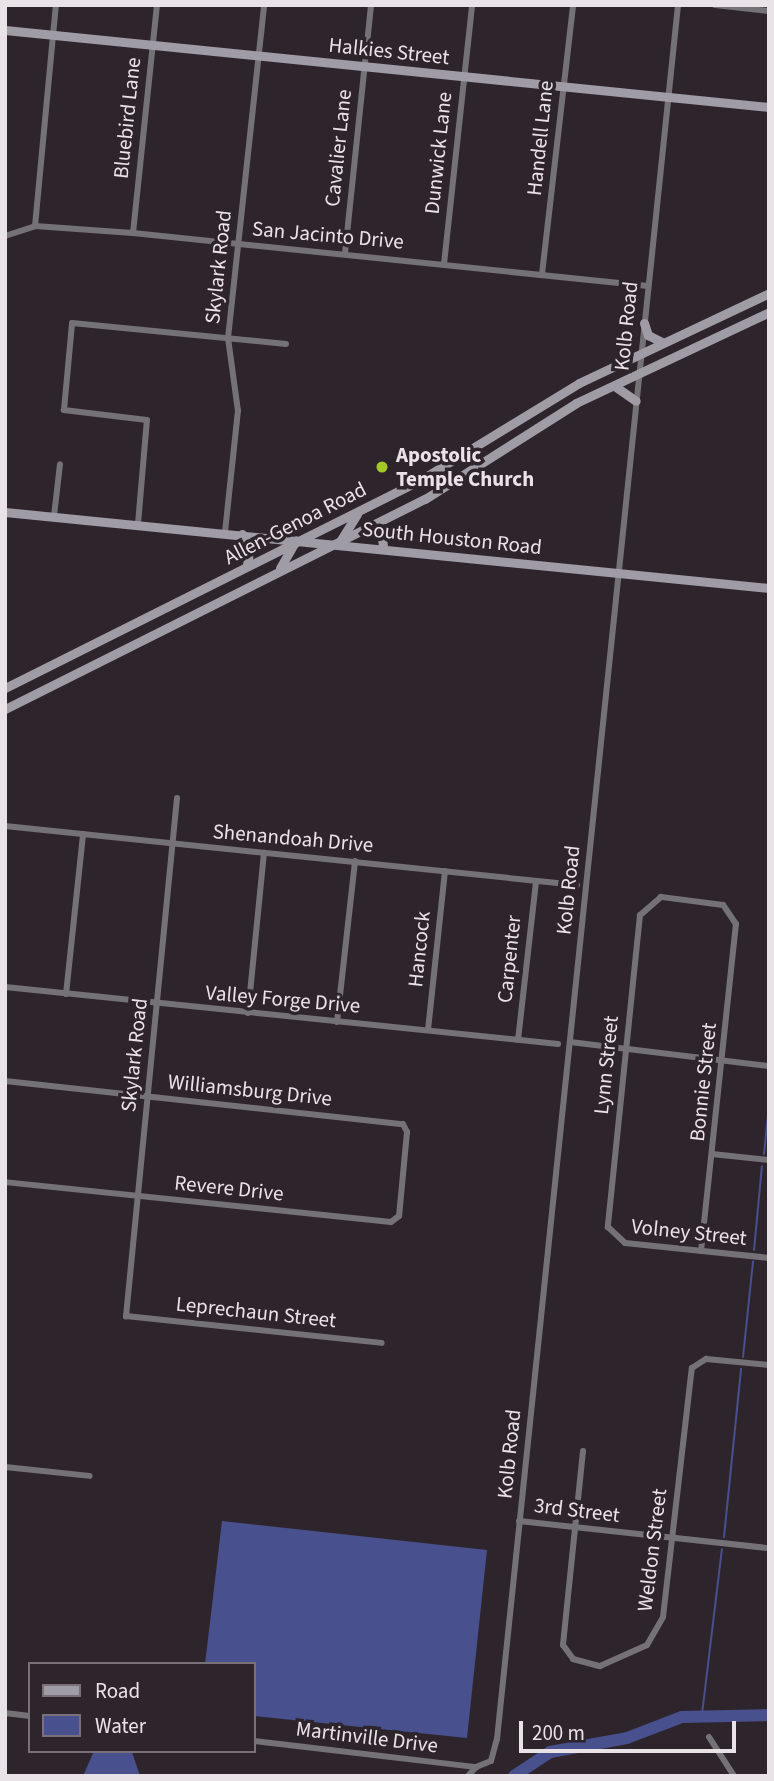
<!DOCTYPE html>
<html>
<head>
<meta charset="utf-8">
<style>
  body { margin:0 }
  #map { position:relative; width:774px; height:1781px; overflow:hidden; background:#2e252c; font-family:"Source Sans 3",sans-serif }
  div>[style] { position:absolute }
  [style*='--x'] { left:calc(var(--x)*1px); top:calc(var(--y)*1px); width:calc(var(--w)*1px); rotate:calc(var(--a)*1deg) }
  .water>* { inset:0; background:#48508d }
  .stream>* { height:2px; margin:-1px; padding:0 1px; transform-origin:1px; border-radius:1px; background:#48508d }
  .river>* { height:12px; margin:-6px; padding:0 6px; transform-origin:6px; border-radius:6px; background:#48508d }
  .street>* { height:6px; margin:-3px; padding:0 3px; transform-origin:3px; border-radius:3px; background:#757277 }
  .secondary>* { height:9px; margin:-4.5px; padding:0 4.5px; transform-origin:4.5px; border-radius:4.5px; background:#a09ca5 }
  .dots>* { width:19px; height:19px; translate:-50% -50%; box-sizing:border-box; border:4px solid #2e252c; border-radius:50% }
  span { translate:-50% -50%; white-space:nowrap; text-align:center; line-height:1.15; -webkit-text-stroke:7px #2e252c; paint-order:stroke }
  .street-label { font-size:21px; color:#e9e3e7 }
  .poi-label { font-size:21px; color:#e9e3e7; font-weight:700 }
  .left { translate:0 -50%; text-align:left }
  .frame { position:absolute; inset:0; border:7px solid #e9e3e7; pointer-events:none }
  .legend { position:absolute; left:28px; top:1662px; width:228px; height:91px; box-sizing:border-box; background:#2e252c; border:2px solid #797177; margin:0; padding:9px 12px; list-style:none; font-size:21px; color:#e9e3e7 }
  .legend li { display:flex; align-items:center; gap:14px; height:35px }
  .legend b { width:35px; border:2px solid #797177 }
  .scale { position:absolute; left:519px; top:1721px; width:217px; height:32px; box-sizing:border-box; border:4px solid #e9e3e7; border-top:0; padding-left:9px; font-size:21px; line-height:24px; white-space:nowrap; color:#e9e3e7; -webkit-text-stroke:5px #2e252c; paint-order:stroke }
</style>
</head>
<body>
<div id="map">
  <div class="water">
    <i style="clip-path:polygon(222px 1521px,487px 1550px,467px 1738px,254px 1716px,254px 1664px,205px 1664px)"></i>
    <i style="clip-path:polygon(94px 1751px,132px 1752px,140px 1776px,83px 1776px)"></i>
  </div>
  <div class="stream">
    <i style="--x:764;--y:1154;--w:49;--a:-84.2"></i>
    <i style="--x:754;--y:1250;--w:84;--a:-84.6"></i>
    <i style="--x:743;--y:1357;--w:96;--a:-84"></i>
    <i style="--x:724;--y:1537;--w:169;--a:-84.2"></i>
    <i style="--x:702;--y:1714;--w:166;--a:-83.1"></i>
  </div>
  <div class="river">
    <i style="--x:514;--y:1776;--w:43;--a:-33.7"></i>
    <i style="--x:550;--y:1752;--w:78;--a:-10.3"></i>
    <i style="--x:627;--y:1738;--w:59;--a:-20.9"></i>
    <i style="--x:682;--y:1717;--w:87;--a:-1.3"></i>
  </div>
  <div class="street">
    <i style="--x:715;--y:5;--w:54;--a:6.3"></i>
    <i style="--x:35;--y:226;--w:222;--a:-84.6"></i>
    <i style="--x:133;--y:233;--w:229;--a:-84"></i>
    <i style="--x:5;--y:236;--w:32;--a:-18"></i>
    <i style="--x:35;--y:226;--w:98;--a:4.1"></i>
    <i style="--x:133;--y:233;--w:518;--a:5.88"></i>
    <i style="--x:345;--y:253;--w:249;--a:-84"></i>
    <i style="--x:444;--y:264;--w:261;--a:-83.8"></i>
    <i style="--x:542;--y:274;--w:271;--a:-83.4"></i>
    <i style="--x:54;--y:516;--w:52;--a:-83.4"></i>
    <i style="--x:138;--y:524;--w:104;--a:-85.1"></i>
    <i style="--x:147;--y:420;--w:84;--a:-173.1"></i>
    <i style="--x:64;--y:410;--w:87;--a:-84.7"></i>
    <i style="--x:72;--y:323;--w:215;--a:5.6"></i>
    <i style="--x:225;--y:532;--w:122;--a:-83.9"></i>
    <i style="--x:238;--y:411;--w:74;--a:-97.8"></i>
    <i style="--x:228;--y:338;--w:335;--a:-83.8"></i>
    <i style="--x:177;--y:798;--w:521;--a:95.62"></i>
    <i style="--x:126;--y:1316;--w:257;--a:6"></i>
    <i style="--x:5;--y:826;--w:575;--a:5.89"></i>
    <i style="--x:5;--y:987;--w:556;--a:5.88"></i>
    <i style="--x:66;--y:994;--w:161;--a:-83.9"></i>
    <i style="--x:248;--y:1013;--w:161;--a:-84.3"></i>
    <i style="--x:337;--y:1022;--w:162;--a:-83.6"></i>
    <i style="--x:428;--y:1030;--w:160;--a:-83.9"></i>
    <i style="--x:518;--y:1040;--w:160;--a:-83.5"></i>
    <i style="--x:570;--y:1042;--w:200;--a:6.9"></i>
    <i style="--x:5;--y:1081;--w:400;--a:6.2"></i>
    <i style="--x:403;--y:1124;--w:9;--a:63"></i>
    <i style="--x:407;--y:1132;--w:84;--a:95.4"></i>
    <i style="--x:399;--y:1216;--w:10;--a:143"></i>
    <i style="--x:391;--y:1222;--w:388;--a:-174.1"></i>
    <i style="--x:712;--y:1154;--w:57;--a:6"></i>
    <i style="--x:701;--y:1251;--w:329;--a:-83.9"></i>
    <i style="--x:736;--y:924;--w:23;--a:-124"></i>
    <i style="--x:723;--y:905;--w:63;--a:-172.6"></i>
    <i style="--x:661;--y:897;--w:28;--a:139"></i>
    <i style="--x:640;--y:915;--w:314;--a:95.9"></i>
    <i style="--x:608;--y:1227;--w:23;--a:43"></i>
    <i style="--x:625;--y:1243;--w:145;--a:5.9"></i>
    <i style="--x:583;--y:1451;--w:195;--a:95.9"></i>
    <i style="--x:563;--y:1645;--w:17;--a:54"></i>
    <i style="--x:573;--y:1659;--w:28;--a:15"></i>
    <i style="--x:600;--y:1666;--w:51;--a:-24.1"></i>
    <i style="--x:647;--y:1645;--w:32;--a:-60"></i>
    <i style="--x:663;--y:1617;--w:251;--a:-83.4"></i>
    <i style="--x:692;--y:1368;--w:17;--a:-33"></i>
    <i style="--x:706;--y:1359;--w:63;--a:5.4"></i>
    <i style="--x:5;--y:1467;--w:85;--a:6"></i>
    <i style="--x:519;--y:1521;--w:251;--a:6.2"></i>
    <i style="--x:5;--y:1713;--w:25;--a:7"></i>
    <i style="--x:709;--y:1737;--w:46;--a:57.3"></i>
    <i style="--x:254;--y:1741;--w:224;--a:6.7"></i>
    <i style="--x:476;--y:1767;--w:16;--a:-22"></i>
    <i style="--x:491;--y:1761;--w:23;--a:-75"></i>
    <i style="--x:497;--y:1739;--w:1743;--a:-84.04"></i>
    <i style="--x:468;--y:1776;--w:12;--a:-48"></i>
  </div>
  <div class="secondary">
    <i style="--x:5;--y:30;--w:768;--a:5.76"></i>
    <i style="--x:644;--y:323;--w:13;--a:72"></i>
    <i style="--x:648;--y:335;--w:16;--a:27"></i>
    <i style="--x:616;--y:387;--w:24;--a:35"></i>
    <i style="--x:5;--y:512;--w:768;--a:5.68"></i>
    <i style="--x:380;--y:522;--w:25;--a:83"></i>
    <i style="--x:242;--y:534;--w:14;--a:56"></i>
    <i style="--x:250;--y:546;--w:20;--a:99"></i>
    <i style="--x:339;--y:543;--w:34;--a:-58"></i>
    <i style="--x:280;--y:568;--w:32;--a:-60"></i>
    <i style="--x:5;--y:688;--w:461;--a:-26.6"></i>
    <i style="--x:417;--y:482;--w:190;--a:-31.4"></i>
    <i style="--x:579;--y:383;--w:210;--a:-25.3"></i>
    <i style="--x:5;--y:709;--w:470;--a:-26.6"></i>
    <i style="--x:425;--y:499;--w:179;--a:-32.4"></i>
    <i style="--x:576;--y:403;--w:213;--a:-25.2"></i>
  </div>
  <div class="dots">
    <i style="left:382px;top:467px;background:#a3c927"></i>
  </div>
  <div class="street-label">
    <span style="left:389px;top:51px;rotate:6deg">Halkies Street</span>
    <span style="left:127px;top:118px;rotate:-84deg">Bluebird Lane</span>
    <span style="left:540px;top:138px;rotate:-84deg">Handell Lane</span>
    <span style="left:338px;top:148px;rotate:-84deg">Cavalier Lane</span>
    <span style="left:438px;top:153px;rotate:-84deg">Dunwick Lane</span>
    <span style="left:328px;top:235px;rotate:5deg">San Jacinto Drive</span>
    <span style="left:218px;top:267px;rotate:-84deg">Skylark Road</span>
    <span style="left:626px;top:326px;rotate:-84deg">Kolb Road</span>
    <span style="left:295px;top:523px;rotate:-27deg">Allen-Genoa Road</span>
    <span style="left:452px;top:538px;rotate:6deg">South Houston Road</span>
    <span style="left:293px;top:838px;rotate:5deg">Shenandoah Drive</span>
    <span style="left:568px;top:890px;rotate:-84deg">Kolb Road</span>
    <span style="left:419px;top:949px;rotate:-84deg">Hancock</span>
    <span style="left:509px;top:959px;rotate:-84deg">Carpenter</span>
    <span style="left:283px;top:999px;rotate:5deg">Valley Forge Drive</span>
    <span style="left:134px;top:1055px;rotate:-84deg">Skylark Road</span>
    <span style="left:606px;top:1065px;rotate:-84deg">Lynn Street</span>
    <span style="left:703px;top:1082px;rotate:-84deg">Bonnie Street</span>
    <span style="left:250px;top:1090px;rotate:6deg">Williamsburg Drive</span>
    <span style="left:229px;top:1188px;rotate:6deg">Revere Drive</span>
    <span style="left:689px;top:1232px;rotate:6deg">Volney Street</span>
    <span style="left:256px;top:1312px;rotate:6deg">Leprechaun Street</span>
    <span style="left:509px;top:1454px;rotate:-84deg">Kolb Road</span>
    <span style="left:577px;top:1510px;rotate:7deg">3rd Street</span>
    <span style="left:652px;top:1550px;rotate:-83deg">Weldon Street</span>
    <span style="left:367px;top:1737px;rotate:7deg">Martinville Drive</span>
  </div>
  <div class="poi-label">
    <span class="left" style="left:396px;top:467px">Apostolic<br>Temple Church</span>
  </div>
  <div class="frame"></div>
  <ul class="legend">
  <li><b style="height:9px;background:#a09ca5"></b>Road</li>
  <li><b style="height:19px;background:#48508d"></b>Water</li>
  </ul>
  <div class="scale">200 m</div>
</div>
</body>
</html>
